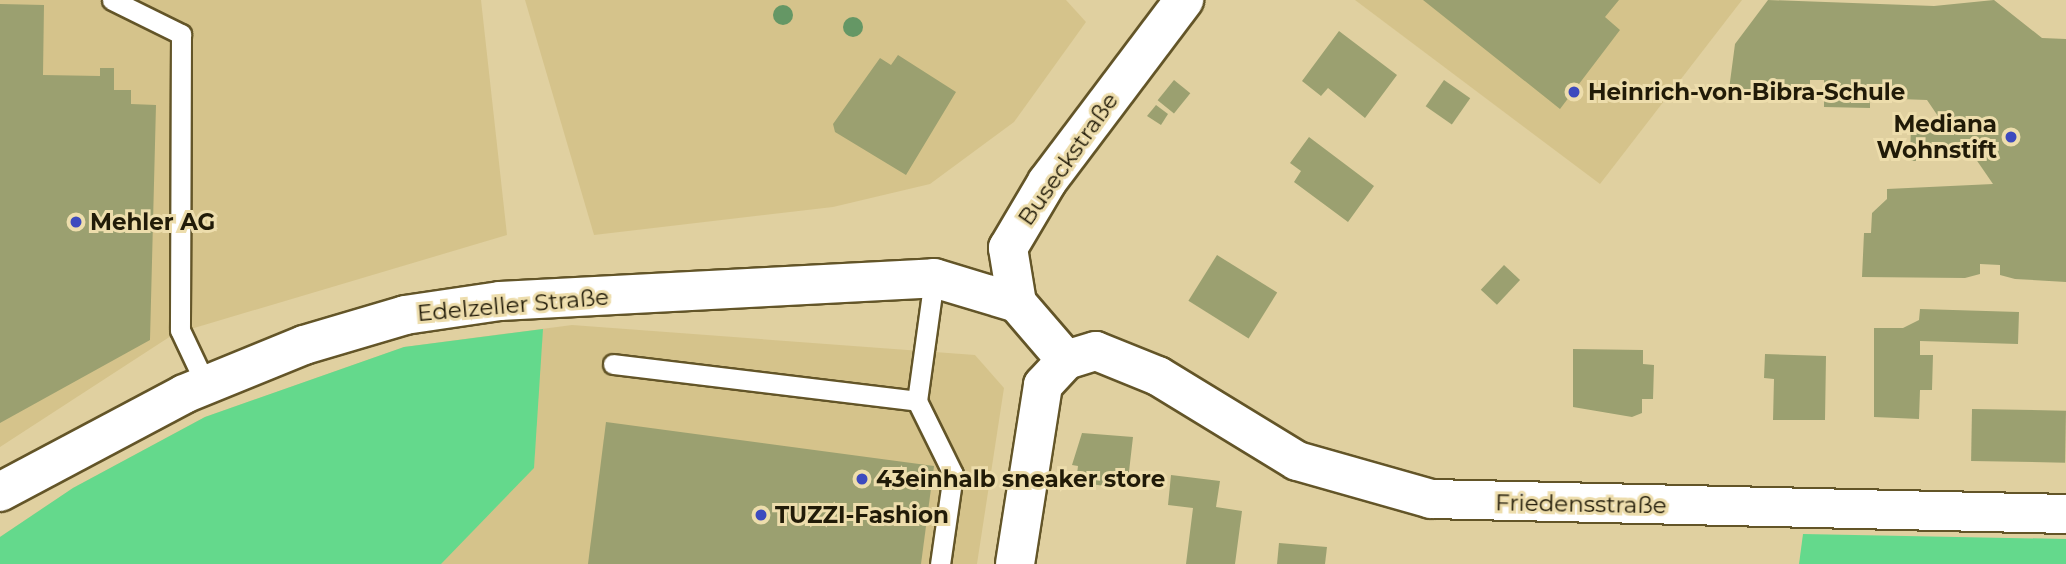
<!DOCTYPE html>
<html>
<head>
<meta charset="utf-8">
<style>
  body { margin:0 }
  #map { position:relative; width:2066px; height:564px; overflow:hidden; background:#e0d0a0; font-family:Montserrat,sans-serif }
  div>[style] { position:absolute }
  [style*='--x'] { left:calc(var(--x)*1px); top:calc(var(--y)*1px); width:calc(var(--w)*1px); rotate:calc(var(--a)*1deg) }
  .built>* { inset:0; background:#d5c38b }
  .green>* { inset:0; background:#64d98c }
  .building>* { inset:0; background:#9ba070; transform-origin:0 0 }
  .roads { filter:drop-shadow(2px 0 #635528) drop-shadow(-2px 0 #635528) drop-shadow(0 2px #635528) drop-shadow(0 -2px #635528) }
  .lane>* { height:19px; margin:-9.5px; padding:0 9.5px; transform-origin:9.5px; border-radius:9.5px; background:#fff }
  .street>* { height:38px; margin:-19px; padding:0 19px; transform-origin:19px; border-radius:19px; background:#fff }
  .trees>* { width:20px; height:20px; margin:-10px; border-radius:50%; background:#659765 }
  .dots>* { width:19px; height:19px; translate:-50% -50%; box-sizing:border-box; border:4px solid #edddac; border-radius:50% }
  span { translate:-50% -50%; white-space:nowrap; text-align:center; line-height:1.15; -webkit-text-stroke:6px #edddac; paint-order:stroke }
  .poi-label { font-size:23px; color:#211b08; font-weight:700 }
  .left { translate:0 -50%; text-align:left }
  .right { translate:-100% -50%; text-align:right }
  .street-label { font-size:23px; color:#211b08 }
</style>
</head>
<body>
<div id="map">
  <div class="built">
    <i style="clip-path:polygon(0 0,481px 0,507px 235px,174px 334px,0 447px)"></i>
    <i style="clip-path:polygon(525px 0,1066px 0,1086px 22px,1014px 122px,930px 184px,833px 207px,594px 235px)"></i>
    <i style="clip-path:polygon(1355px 0,1742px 0,1600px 184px)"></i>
    <i style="clip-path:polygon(572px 325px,975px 355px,1004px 388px,977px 564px,0 564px,0 537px,73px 488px,205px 417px,404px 347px)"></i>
  </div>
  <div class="green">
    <i style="clip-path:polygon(543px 329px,534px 468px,441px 564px,0 564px,0 537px,73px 488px,205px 417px,404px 347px)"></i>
    <i style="clip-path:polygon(1803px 534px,2066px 539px,2066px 564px,1799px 564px)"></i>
  </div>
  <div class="building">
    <i style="clip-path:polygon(1423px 0,1619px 0,1605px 17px,1620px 30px,1560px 109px)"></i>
    <i style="clip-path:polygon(1768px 0,1934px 6px,1994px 0,2042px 38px,2066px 39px,2066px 282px,2015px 279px,2000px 275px,2000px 265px,1980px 264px,1980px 274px,1965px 278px,1862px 277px,1864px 233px,1871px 233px,1872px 213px,1887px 199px,1887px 189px,1993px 184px,1971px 152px,1950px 152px,1950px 161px,1910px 161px,1911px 122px,1942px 122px,1927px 100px,1870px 98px,1870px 108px,1824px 107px,1824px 80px,1810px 80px,1810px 95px,1728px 97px,1735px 44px)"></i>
    <i style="clip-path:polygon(0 4px,44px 5px,43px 75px,100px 76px,100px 68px,114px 68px,114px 90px,131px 90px,131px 104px,156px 105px,150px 340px,0 423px)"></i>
    <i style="clip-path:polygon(1339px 31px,1397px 75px,1365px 118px,1328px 88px,1321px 96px,1302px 81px)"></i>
    <i style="clip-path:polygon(898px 55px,956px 92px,906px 175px,835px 132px,833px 124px,880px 58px,891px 65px)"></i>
    <i style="left:1174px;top:80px;width:21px;height:26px;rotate:39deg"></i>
    <i style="left:1444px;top:80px;width:32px;height:32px;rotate:35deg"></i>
    <i style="clip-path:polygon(1156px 105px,1168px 114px,1161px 125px,1147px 116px)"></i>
    <i style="clip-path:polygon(1309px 137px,1374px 186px,1348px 222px,1294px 182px,1301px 171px,1290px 163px)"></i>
    <i style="left:1217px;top:255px;width:71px;height:54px;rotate:32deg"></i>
    <i style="left:1504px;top:265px;width:22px;height:34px;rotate:43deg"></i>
    <i style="clip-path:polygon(1920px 309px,2019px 312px,2018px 344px,1920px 341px,1920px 355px,1933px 355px,1932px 390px,1920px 390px,1919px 419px,1874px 417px,1874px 328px,1903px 328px,1919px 320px)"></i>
    <i style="clip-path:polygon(1573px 349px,1643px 350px,1643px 364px,1654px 365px,1653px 399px,1642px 399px,1642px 413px,1632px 417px,1573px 407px)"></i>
    <i style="clip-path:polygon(1765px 354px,1826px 356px,1825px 420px,1773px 420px,1774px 379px,1764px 378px)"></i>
    <i style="left:1972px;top:409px;width:94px;height:52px;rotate:1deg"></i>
    <i style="clip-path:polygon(606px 422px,934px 466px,921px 564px,588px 564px)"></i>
    <i style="clip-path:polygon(1082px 433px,1133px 437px,1127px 489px,1076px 482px,1078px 466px,1072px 465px)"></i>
    <i style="clip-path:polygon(1171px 475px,1220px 481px,1216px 507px,1242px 511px,1235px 564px,1186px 564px,1193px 508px,1168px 505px)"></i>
    <i style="clip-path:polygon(1279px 543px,1327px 547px,1325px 564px,1277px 564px)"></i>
  </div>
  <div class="roads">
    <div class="lane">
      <i style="--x:112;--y:0;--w:77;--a:26.2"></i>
      <i style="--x:181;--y:34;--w:296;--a:90.2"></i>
      <i style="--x:180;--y:330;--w:61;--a:64.7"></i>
      <i style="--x:613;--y:364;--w:306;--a:6.9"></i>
      <i style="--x:917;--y:401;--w:124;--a:-82.1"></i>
      <i style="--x:917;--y:401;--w:81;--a:63.7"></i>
      <i style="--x:953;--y:474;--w:91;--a:98.2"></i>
    </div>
    <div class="street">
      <i style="--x:1066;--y:360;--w:75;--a:-130.7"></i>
      <i style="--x:1017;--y:303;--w:56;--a:-99.3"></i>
      <i style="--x:1008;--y:248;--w:77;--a:-59.4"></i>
      <i style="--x:1047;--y:182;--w:228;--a:-53"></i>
      <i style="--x:0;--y:492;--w:208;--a:-28"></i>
      <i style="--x:184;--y:394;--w:130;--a:-22.2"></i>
      <i style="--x:304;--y:345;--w:105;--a:-16.5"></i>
      <i style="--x:405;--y:315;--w:96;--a:-8.4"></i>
      <i style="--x:500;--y:301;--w:435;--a:-3"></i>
      <i style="--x:934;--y:278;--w:87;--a:16.8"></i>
      <i style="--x:1015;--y:564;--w:181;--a:-81.1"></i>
      <i style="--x:1043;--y:385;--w:34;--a:-47"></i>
      <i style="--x:1066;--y:360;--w:31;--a:-17"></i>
      <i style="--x:1096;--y:351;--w:67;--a:22"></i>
      <i style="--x:1158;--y:376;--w:163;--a:31.4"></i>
      <i style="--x:1297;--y:461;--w:139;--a:15.8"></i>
      <i style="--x:1431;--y:499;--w:635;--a:1.35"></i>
    </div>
  </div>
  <div class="trees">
    <i style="left:783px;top:15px"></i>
    <i style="left:853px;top:27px"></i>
  </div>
  <div class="dots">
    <i style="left:1574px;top:92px;background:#3d4abe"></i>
    <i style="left:2011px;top:137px;background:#3d4abe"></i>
    <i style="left:76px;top:222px;background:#3d4abe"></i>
    <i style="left:862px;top:479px;background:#3d4abe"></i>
    <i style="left:761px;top:515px;background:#3d4abe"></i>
  </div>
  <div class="poi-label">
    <span class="left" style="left:1588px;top:92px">Heinrich-von-Bibra-Schule</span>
    <span class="right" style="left:1997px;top:137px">Mediana<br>Wohnstift</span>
    <span class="left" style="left:90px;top:222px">Mehler AG</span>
    <span class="left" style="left:876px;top:479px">43einhalb sneaker store</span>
    <span class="left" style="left:775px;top:515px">TUZZI-Fashion</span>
  </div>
  <div class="street-label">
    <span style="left:1068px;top:159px;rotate:-55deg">Buseckstraße</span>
    <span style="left:513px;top:305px;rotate:-5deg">Edelzeller Straße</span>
    <span style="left:1581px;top:504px;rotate:1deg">Friedensstraße</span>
  </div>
</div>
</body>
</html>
